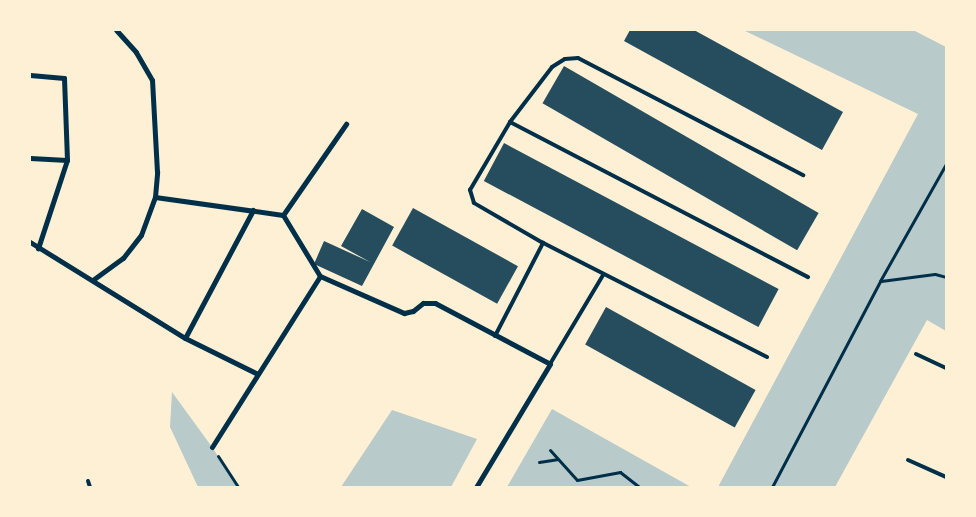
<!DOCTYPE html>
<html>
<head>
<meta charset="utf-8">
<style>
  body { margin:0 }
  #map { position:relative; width:976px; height:517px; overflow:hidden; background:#fdf0d5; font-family:Overpass,sans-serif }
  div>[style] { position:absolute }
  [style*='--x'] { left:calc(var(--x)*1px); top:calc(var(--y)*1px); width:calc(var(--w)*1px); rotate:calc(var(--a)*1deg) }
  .green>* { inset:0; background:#b9caca }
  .building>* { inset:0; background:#264d5e; transform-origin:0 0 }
  .path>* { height:3px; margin:-1.5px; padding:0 1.5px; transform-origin:1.5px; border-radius:1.5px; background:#003049 }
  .service>* { height:4px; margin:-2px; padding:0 2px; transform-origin:2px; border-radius:2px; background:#003049 }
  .minor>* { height:5px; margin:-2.5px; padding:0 2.5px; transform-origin:2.5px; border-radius:2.5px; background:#003049 }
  span { translate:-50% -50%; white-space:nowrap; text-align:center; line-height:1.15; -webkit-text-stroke:4.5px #fdf0d5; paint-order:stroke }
  .frame { position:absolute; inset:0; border:31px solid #fdf0d5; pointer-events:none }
</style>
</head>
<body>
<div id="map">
  <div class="green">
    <i style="clip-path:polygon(743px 30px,913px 30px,946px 47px,946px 331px,927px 320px,835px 487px,718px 487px,918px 114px)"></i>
    <i style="clip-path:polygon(172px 392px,212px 447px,238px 487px,198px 487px,170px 427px)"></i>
    <i style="clip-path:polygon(552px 409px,691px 487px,507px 487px)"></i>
    <i style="clip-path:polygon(392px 410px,477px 439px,451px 487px,341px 487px)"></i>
  </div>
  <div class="building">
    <i style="clip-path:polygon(630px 30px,694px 30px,843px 112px,822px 150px,624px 41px)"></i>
    <i style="left:564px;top:66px;width:294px;height:43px;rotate:30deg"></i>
    <i style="left:504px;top:143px;width:311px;height:43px;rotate:28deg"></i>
    <i style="left:413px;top:208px;width:120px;height:43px;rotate:29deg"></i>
    <i style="clip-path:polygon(362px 209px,394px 227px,362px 286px,314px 264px,324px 241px,370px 262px,341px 246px)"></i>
    <i style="left:606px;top:307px;width:171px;height:43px;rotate:29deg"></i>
  </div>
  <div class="path">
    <i style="--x:881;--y:281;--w:54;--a:-7.4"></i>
    <i style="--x:935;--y:274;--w:11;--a:15"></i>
    <i style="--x:550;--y:450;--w:40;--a:48"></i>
    <i style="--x:577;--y:480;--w:44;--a:-10.5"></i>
    <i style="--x:620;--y:472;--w:24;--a:38"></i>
    <i style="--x:218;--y:456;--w:37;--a:57"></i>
    <i style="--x:539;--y:462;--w:18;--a:-9"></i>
    <i style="--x:772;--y:487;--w:233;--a:-62.3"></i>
    <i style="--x:880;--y:281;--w:134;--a:-60.6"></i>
  </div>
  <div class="service">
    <i style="--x:510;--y:122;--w:336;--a:27.5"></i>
    <i style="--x:495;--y:336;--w:105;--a:-62.7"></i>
    <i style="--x:916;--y:354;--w:33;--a:25"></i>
    <i style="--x:767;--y:357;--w:251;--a:-153"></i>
    <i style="--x:543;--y:243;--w:80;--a:-149.9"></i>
    <i style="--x:474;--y:203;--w:14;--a:-107"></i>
    <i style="--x:470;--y:190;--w:79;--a:-59.5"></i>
    <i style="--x:510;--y:122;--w:69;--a:-52.6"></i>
    <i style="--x:552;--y:67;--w:15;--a:-32"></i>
    <i style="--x:565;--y:59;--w:13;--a:-4"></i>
    <i style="--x:578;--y:58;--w:254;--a:27.5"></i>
    <i style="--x:550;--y:364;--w:104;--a:-59.2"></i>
    <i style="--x:908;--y:460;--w:42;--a:24.1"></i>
    <i style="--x:88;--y:481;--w:6;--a:72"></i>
  </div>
  <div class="minor">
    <i style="--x:30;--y:75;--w:34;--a:5"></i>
    <i style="--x:64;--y:78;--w:82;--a:87.9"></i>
    <i style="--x:67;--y:160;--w:93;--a:108.2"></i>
    <i style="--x:30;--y:158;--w:37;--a:3"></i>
    <i style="--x:155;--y:197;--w:129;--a:8"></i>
    <i style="--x:283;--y:215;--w:71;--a:58.8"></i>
    <i style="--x:320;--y:276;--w:92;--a:23.8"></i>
    <i style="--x:404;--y:313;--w:9;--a:-13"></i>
    <i style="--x:413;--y:311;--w:13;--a:-39"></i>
    <i style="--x:423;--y:303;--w:12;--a:0"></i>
    <i style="--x:435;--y:303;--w:130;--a:27.9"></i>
    <i style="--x:550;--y:364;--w:144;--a:121"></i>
    <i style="--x:283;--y:215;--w:111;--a:-55.3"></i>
    <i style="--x:30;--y:242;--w:182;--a:31.8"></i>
    <i style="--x:185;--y:338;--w:81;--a:26.3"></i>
    <i style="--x:94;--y:279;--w:36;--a:-36"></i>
    <i style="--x:123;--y:258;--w:29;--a:-52"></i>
    <i style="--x:141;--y:235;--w:40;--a:-69.8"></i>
    <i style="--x:155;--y:197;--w:25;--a:-85"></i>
    <i style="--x:157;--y:172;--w:92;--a:-93.1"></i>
    <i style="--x:152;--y:80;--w:32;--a:-120"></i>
    <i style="--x:136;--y:52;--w:30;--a:-132"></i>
    <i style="--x:185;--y:338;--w:145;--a:-62"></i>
    <i style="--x:212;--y:447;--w:202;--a:-57.7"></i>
  </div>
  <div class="frame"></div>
</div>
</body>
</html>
